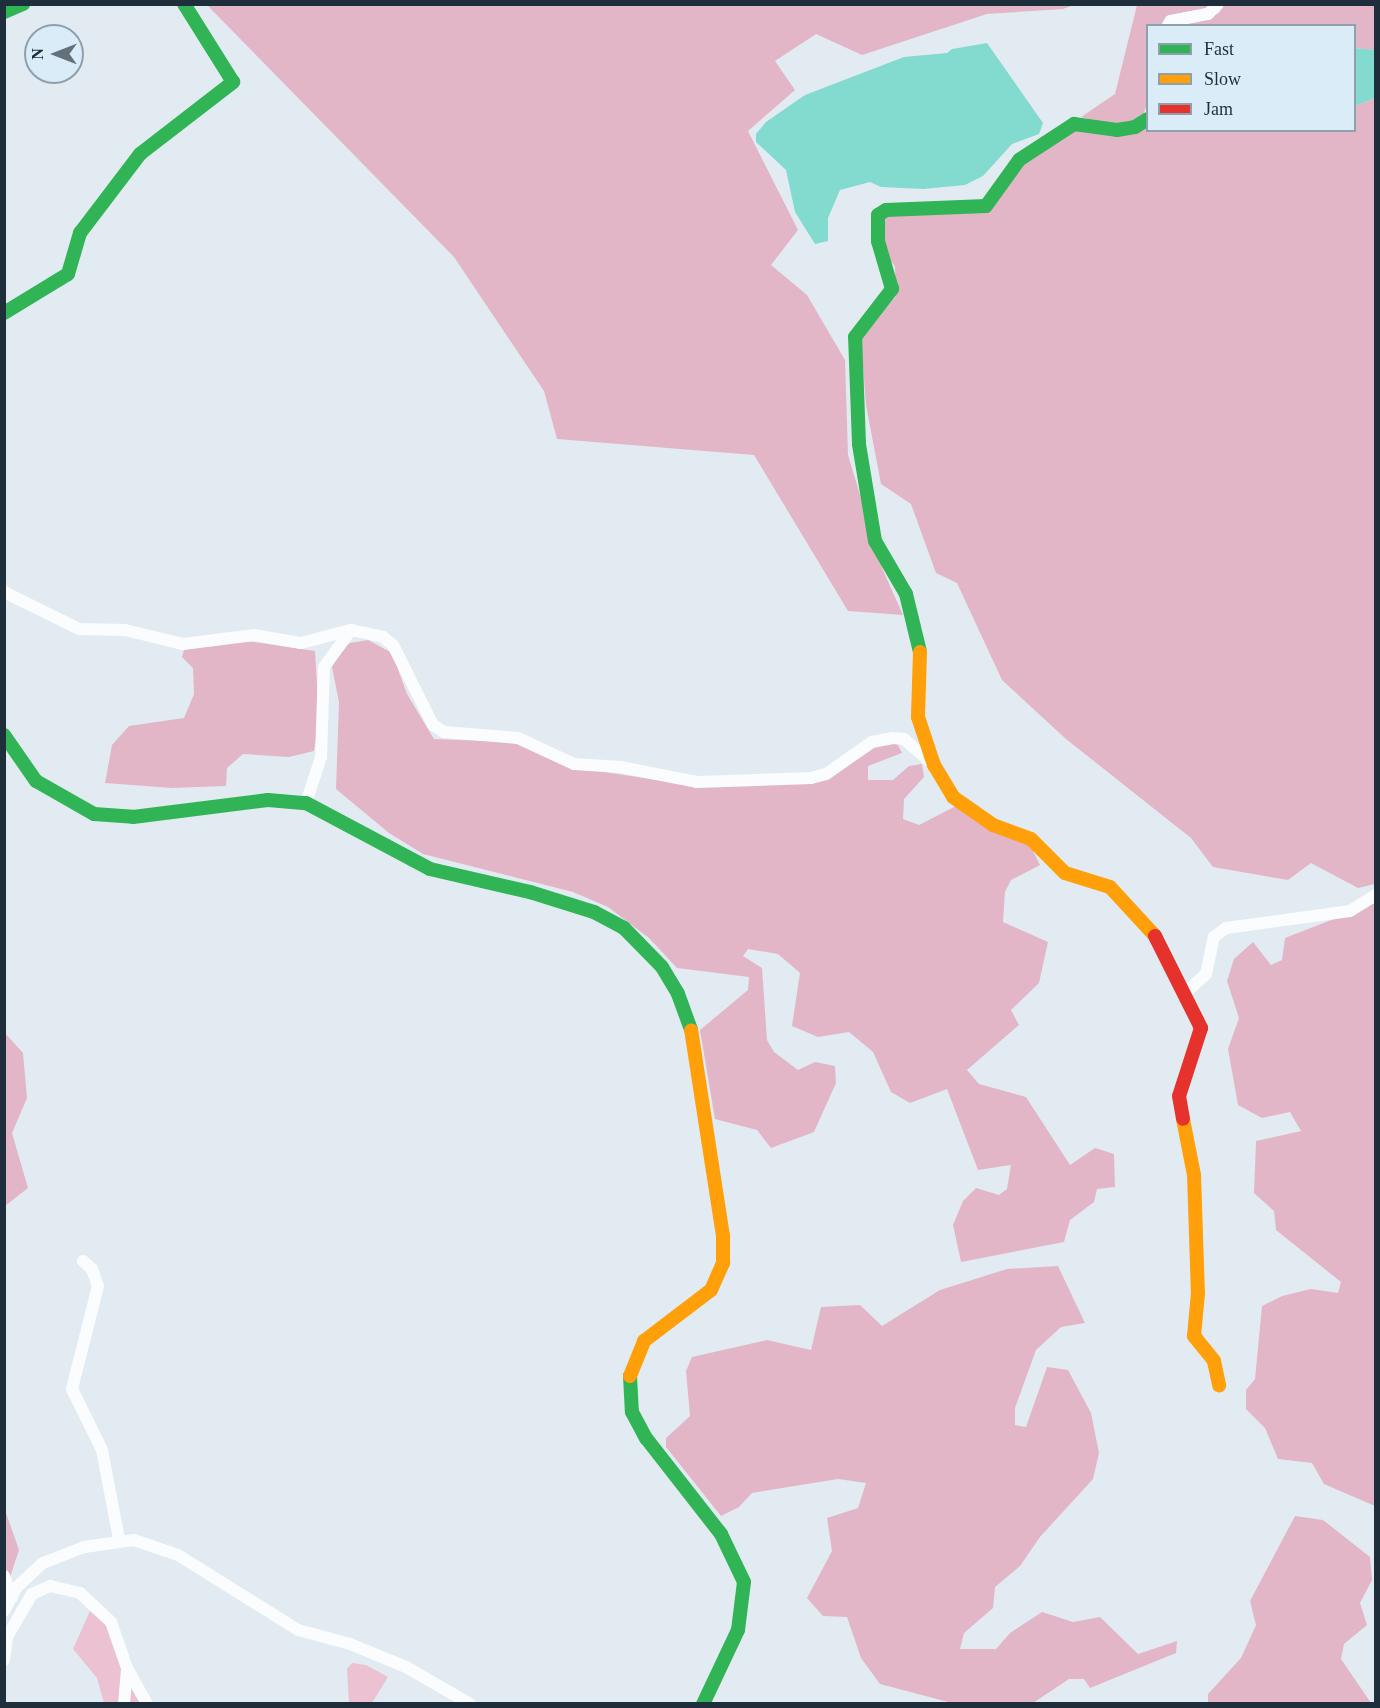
<!DOCTYPE html>
<html>
<head>
<meta charset="utf-8">
<style>
  body { margin:0 }
  #map { position:relative; width:1380px; height:1708px; overflow:hidden; background:#e2ebf2; font-family:"Times New Roman",serif }
  div>[style] { position:absolute }
  [style*='--x'] { left:calc(var(--x)*1px); top:calc(var(--y)*1px); width:calc(var(--w)*1px); rotate:calc(var(--a)*1deg) }
  .green>* { inset:0; background:#ecc1d1 }
  .forest>* { inset:0; background:#e2b6c7 }
  .water>* { inset:0; background:#83dacf }
  .street>* { height:12px; margin:-6px; padding:0 6px; transform-origin:6px; border-radius:6px; background:#fbfcfd }
  .fast>* { height:14px; margin:-7px; padding:0 7px; transform-origin:7px; border-radius:7px; background:#30b455 }
  .slow>* { height:14px; margin:-7px; padding:0 7px; transform-origin:7px; border-radius:7px; background:#ff9f0a }
  .jam>* { height:14px; margin:-7px; padding:0 7px; transform-origin:7px; border-radius:7px; background:#e5322d }
  span { translate:-50% -50%; white-space:nowrap; text-align:center; line-height:1.15; -webkit-text-stroke:4.5px #dbecf9; paint-order:stroke }
  .frame { position:absolute; inset:0; border:6px solid #1e2f3b; pointer-events:none }
  .legend { position:absolute; left:1146px; top:24px; width:210px; height:108px; box-sizing:border-box; background:#dbecf9; border:2px solid #8fa0ad; margin:0; padding:8px 10px; list-style:none; font-size:18px; color:#1e2f3b }
  .legend li { display:flex; align-items:center; gap:12px; height:30px }
  .legend b { width:30px; border:2px solid #8fa0ad }
  .north { position:absolute; left:24px; top:24px; width:60px; height:60px; box-sizing:border-box; background:#dbecf9; border:2px solid #8fa0ad; border-radius:50%; rotate:270deg; font-size:16px; font-weight:700; line-height:24px; text-align:center; color:#1e2f3b }
  .north::after { content:''; display:block; margin:auto; width:21px; height:27px; background:#63717b; clip-path:polygon(50% 0,100% 100%,50% 72%,0 100%) }
</style>
</head>
<body>
<div id="map">
  <div class="green">
    <i style="clip-path:polygon(90px 1611px,108px 1627px,142px 1703px,104px 1703px,97px 1678px,73px 1649px)"></i>
    <i style="clip-path:polygon(352px 1663px,366px 1665px,388px 1677px,372px 1703px,349px 1703px,347px 1669px)"></i>
  </div>
  <div class="forest">
    <i style="clip-path:polygon(207px 5px,1074px 5px,1063px 9px,987px 14px,862px 55px,816px 34px,775px 61px,795px 90px,748px 131px,798px 230px,771px 265px,807px 295px,845px 360px,848px 455px,882px 568px,903px 615px,848px 611px,754px 455px,557px 439px,544px 391px,454px 257px)"></i>
    <i style="clip-path:polygon(1137px 5px,1210px 5px,1209px 8px,1166px 16px,1161px 25px,1148px 26px,1147px 104px,1142px 118px,1122px 127px,1081px 117px,1115px 94px)"></i>
    <i style="clip-path:polygon(1223px 5px,1375px 5px,1375px 50px,1355px 48px,1354px 26px,1178px 26px,1219px 13px)"></i>
    <i style="clip-path:polygon(1375px 98px,1375px 884px,1358px 888px,1311px 863px,1288px 880px,1213px 867px,1191px 838px,1066px 739px,1002px 680px,957px 583px,936px 573px,911px 504px,881px 484px,866px 405px,861px 340px,896px 296px,895px 266px,886px 256px,879px 219px,892px 212px,987px 213px,1024px 160px,1075px 129px,1147px 126px,1148px 130px,1354px 130px,1355px 106px)"></i>
    <i style="clip-path:polygon(240px 640px,315px 651px,319px 719px,314px 751px,289px 757px,243px 754px,227px 768px,226px 786px,172px 788px,105px 783px,112px 745px,129px 726px,184px 718px,194px 694px,193px 668px,182px 657px,185px 646px,214px 646px)"></i>
    <i style="clip-path:polygon(368px 640px,392px 653px,407px 694px,434px 739px,518px 742px,578px 768px,670px 782px,804px 781px,868px 748px,896px 741px,902px 753px,868px 766px,868px 780px,893px 780px,909px 766px,922px 764px,924px 777px,904px 799px,903px 819px,919px 825px,956px 806px,1031px 847px,1040px 865px,1011px 880px,1005px 892px,1003px 922px,1048px 942px,1039px 983px,1011px 1010px,1019px 1025px,967px 1070px,979px 1084px,1026px 1097px,1070px 1165px,1095px 1148px,1114px 1154px,1115px 1187px,1097px 1189px,1094px 1202px,1070px 1220px,1064px 1242px,961px 1262px,953px 1225px,963px 1201px,976px 1188px,999px 1195px,1007px 1189px,1011px 1165px,978px 1170px,947px 1089px,910px 1103px,891px 1092px,873px 1052px,849px 1032px,818px 1037px,792px 1026px,800px 973px,778px 954px,748px 949px,743px 956px,762px 968px,767px 1040px,774px 1052px,798px 1070px,815px 1062px,835px 1066px,836px 1083px,814px 1132px,771px 1148px,757px 1130px,715px 1119px,700px 1030px,748px 990px,749px 977px,677px 968px,649px 938px,608px 907px,573px 892px,423px 854px,389px 833px,336px 789px,339px 702px,332px 667px,339px 652px,350px 643px)"></i>
    <i style="clip-path:polygon(1375px 903px,1375px 1506px,1324px 1484px,1312px 1463px,1278px 1459px,1265px 1428px,1246px 1409px,1246px 1390px,1255px 1379px,1262px 1306px,1282px 1296px,1311px 1289px,1338px 1293px,1341px 1282px,1276px 1230px,1274px 1211px,1254px 1193px,1256px 1141px,1301px 1131px,1290px 1112px,1262px 1118px,1238px 1105px,1228px 1049px,1239px 1018px,1227px 981px,1234px 959px,1253px 942px,1271px 965px,1282px 960px,1285px 938px)"></i>
    <i style="clip-path:polygon(5px 1033px,23px 1053px,27px 1098px,12px 1133px,28px 1188px,5px 1206px)"></i>
    <i style="clip-path:polygon(1058px 1266px,1085px 1323px,1061px 1327px,1036px 1350px,1015px 1408px,1015px 1425px,1026px 1427px,1047px 1367px,1068px 1370px,1091px 1413px,1099px 1453px,1093px 1479px,1040px 1537px,1020px 1566px,995px 1587px,993px 1608px,964px 1633px,960px 1649px,996px 1649px,1010px 1633px,1042px 1612px,1073px 1622px,1100px 1617px,1138px 1654px,1177px 1641px,1176px 1653px,1090px 1688px,1084px 1679px,1069px 1679px,1033px 1703px,952px 1703px,880px 1684px,861px 1658px,847px 1617px,823px 1616px,807px 1598px,832px 1551px,827px 1518px,858px 1508px,866px 1483px,838px 1479px,752px 1493px,739px 1507px,721px 1516px,666px 1447px,666px 1438px,690px 1416px,686px 1371px,692px 1357px,767px 1340px,811px 1350px,821px 1307px,860px 1305px,882px 1326px,940px 1290px,1007px 1269px)"></i>
    <i style="clip-path:polygon(5px 1510px,19px 1550px,5px 1592px)"></i>
    <i style="clip-path:polygon(1295px 1516px,1323px 1520px,1370px 1557px,1372px 1580px,1360px 1603px,1367px 1625px,1344px 1644px,1341px 1659px,1371px 1703px,1208px 1703px,1208px 1694px,1241px 1658px,1256px 1625px,1250px 1601px)"></i>
  </div>
  <div class="water">
    <i style="clip-path:polygon(987px 43px,1043px 123px,1039px 134px,1012px 144px,983px 176px,965px 185px,923px 189px,881px 187px,870px 182px,840px 190px,828px 218px,828px 241px,815px 244px,795px 212px,786px 170px,756px 142px,756px 134px,766px 122px,805px 95px,904px 57px,947px 53px,952px 49px)"></i>
    <i style="clip-path:polygon(1354px 48px,1376px 50px,1375px 98px,1355px 106px)"></i>
  </div>
  <div class="street">
    <i style="--x:1168;--y:26;--w:6;--a:-59"></i>
    <i style="--x:1171;--y:21;--w:38;--a:-11"></i>
    <i style="--x:1208;--y:14;--w:14;--a:-45"></i>
    <i style="--x:4;--y:592;--w:84;--a:26.3"></i>
    <i style="--x:79;--y:629;--w:46;--a:1.2"></i>
    <i style="--x:125;--y:630;--w:60;--a:13.6"></i>
    <i style="--x:183;--y:644;--w:72;--a:-7.2"></i>
    <i style="--x:254;--y:635;--w:48;--a:9.7"></i>
    <i style="--x:301;--y:643;--w:52;--a:-14.6"></i>
    <i style="--x:351;--y:630;--w:33;--a:12"></i>
    <i style="--x:383;--y:637;--w:13;--a:39"></i>
    <i style="--x:393;--y:645;--w:89;--a:63.4"></i>
    <i style="--x:433;--y:725;--w:13;--a:32"></i>
    <i style="--x:444;--y:732;--w:74;--a:4.6"></i>
    <i style="--x:518;--y:738;--w:62;--a:24.9"></i>
    <i style="--x:574;--y:764;--w:47;--a:3.7"></i>
    <i style="--x:621;--y:767;--w:77;--a:11.2"></i>
    <i style="--x:697;--y:782;--w:114;--a:-2"></i>
    <i style="--x:811;--y:778;--w:16;--a:-15"></i>
    <i style="--x:826;--y:774;--w:56;--a:-34.8"></i>
    <i style="--x:872;--y:742;--w:21;--a:-11"></i>
    <i style="--x:893;--y:738;--w:11;--a:5"></i>
    <i style="--x:904;--y:739;--w:40;--a:41"></i>
    <i style="--x:306;--y:803;--w:48;--a:-71.9"></i>
    <i style="--x:321;--y:757;--w:90;--a:-88.1"></i>
    <i style="--x:324;--y:667;--w:46;--a:-53.9"></i>
    <i style="--x:1185;--y:993;--w:28;--a:-42"></i>
    <i style="--x:1206;--y:974;--w:38;--a:-78"></i>
    <i style="--x:1214;--y:937;--w:15;--a:-37"></i>
    <i style="--x:1226;--y:928;--w:125;--a:-7.8"></i>
    <i style="--x:1350;--y:911;--w:31;--a:-32"></i>
    <i style="--x:83;--y:1261;--w:12;--a:42"></i>
    <i style="--x:92;--y:1269;--w:18;--a:71"></i>
    <i style="--x:98;--y:1286;--w:106;--a:104.2"></i>
    <i style="--x:72;--y:1389;--w:68;--a:63.8"></i>
    <i style="--x:102;--y:1450;--w:91;--a:79.2"></i>
    <i style="--x:4;--y:1576;--w:23;--a:70"></i>
    <i style="--x:4;--y:1611;--w:27;--a:-62"></i>
    <i style="--x:17;--y:1587;--w:35;--a:-43"></i>
    <i style="--x:43;--y:1563;--w:44;--a:-21.3"></i>
    <i style="--x:84;--y:1547;--w:50;--a:-8"></i>
    <i style="--x:134;--y:1540;--w:46;--a:18.8"></i>
    <i style="--x:178;--y:1555;--w:142;--a:32"></i>
    <i style="--x:298;--y:1630;--w:54;--a:15.1"></i>
    <i style="--x:350;--y:1644;--w:61;--a:22.3"></i>
    <i style="--x:406;--y:1667;--w:74;--a:30"></i>
    <i style="--x:4;--y:1642;--w:56;--a:-59.7"></i>
    <i style="--x:32;--y:1594;--w:20;--a:-24"></i>
    <i style="--x:50;--y:1586;--w:31;--a:13"></i>
    <i style="--x:80;--y:1593;--w:42;--a:43.1"></i>
    <i style="--x:111;--y:1622;--w:49;--a:70.8"></i>
    <i style="--x:127;--y:1668;--w:41;--a:60.9"></i>
    <i style="--x:4;--y:1660;--w:21;--a:-82"></i>
    <i style="--x:124;--y:1704;--w:36;--a:-85"></i>
  </div>
  <div class="fast">
    <i style="--x:4;--y:12;--w:21;--a:-23"></i>
    <i style="--x:4;--y:313;--w:75;--a:-31.4"></i>
    <i style="--x:68;--y:274;--w:43;--a:-73.7"></i>
    <i style="--x:80;--y:233;--w:99;--a:-52.8"></i>
    <i style="--x:140;--y:154;--w:118;--a:-37.7"></i>
    <i style="--x:233;--y:82;--w:92;--a:-122.1"></i>
    <i style="--x:920;--y:652;--w:60;--a:-103.6"></i>
    <i style="--x:906;--y:594;--w:61;--a:-120.3"></i>
    <i style="--x:875;--y:541;--w:98;--a:-99.4"></i>
    <i style="--x:859;--y:444;--w:107;--a:-92.1"></i>
    <i style="--x:855;--y:337;--w:61;--a:-52.4"></i>
    <i style="--x:892;--y:289;--w:50;--a:-106.3"></i>
    <i style="--x:878;--y:241;--w:26;--a:-90"></i>
    <i style="--x:878;--y:215;--w:9;--a:-32"></i>
    <i style="--x:886;--y:210;--w:100;--a:-2.3"></i>
    <i style="--x:986;--y:206;--w:57;--a:-54.3"></i>
    <i style="--x:1019;--y:160;--w:66;--a:-33.2"></i>
    <i style="--x:1074;--y:124;--w:43;--a:7.9"></i>
    <i style="--x:1117;--y:130;--w:18;--a:-9"></i>
    <i style="--x:1135;--y:127;--w:15;--a:-32"></i>
    <i style="--x:4;--y:735;--w:56;--a:55.2"></i>
    <i style="--x:36;--y:781;--w:67;--a:29.6"></i>
    <i style="--x:94;--y:814;--w:39;--a:4"></i>
    <i style="--x:133;--y:817;--w:136;--a:-7.2"></i>
    <i style="--x:268;--y:800;--w:38;--a:5"></i>
    <i style="--x:306;--y:803;--w:140;--a:28"></i>
    <i style="--x:430;--y:869;--w:103;--a:13"></i>
    <i style="--x:530;--y:892;--w:67;--a:17.4"></i>
    <i style="--x:594;--y:912;--w:34;--a:28"></i>
    <i style="--x:624;--y:928;--w:54;--a:45.7"></i>
    <i style="--x:662;--y:967;--w:31;--a:59"></i>
    <i style="--x:678;--y:994;--w:38;--a:70"></i>
    <i style="--x:630;--y:1376;--w:36;--a:87"></i>
    <i style="--x:632;--y:1412;--w:30;--a:62"></i>
    <i style="--x:646;--y:1438;--w:122;--a:52"></i>
    <i style="--x:721;--y:1534;--w:53;--a:64.4"></i>
    <i style="--x:744;--y:1582;--w:48;--a:97.1"></i>
    <i style="--x:738;--y:1630;--w:82;--a:115.3"></i>
  </div>
  <div class="slow">
    <i style="--x:920;--y:652;--w:65;--a:91.8"></i>
    <i style="--x:918;--y:717;--w:51;--a:71.6"></i>
    <i style="--x:934;--y:765;--w:37;--a:59"></i>
    <i style="--x:953;--y:797;--w:49;--a:35"></i>
    <i style="--x:993;--y:825;--w:40;--a:20.2"></i>
    <i style="--x:1031;--y:839;--w:48;--a:45"></i>
    <i style="--x:1065;--y:873;--w:47;--a:17.3"></i>
    <i style="--x:1110;--y:887;--w:67;--a:47.4"></i>
    <i style="--x:1183;--y:1119;--w:57;--a:78.9"></i>
    <i style="--x:1194;--y:1175;--w:118;--a:88.1"></i>
    <i style="--x:1198;--y:1293;--w:43;--a:95.3"></i>
    <i style="--x:1194;--y:1336;--w:32;--a:51"></i>
    <i style="--x:1214;--y:1361;--w:25;--a:78"></i>
    <i style="--x:630;--y:1376;--w:38;--a:-68"></i>
    <i style="--x:644;--y:1341;--w:84;--a:-37.3"></i>
    <i style="--x:711;--y:1290;--w:30;--a:-66"></i>
    <i style="--x:723;--y:1263;--w:27;--a:-90"></i>
    <i style="--x:723;--y:1236;--w:208;--a:-98.8"></i>
  </div>
  <div class="jam">
    <i style="--x:1155;--y:936;--w:103;--a:63.4"></i>
    <i style="--x:1201;--y:1028;--w:71;--a:107.9"></i>
    <i style="--x:1179;--y:1096;--w:23;--a:80"></i>
  </div>
  <div class="frame"></div>
  <ul class="legend">
  <li><b style="height:8px;background:#30b455"></b>Fast</li>
  <li><b style="height:8px;background:#ff9f0a"></b>Slow</li>
  <li><b style="height:8px;background:#e5322d"></b>Jam</li>
  </ul>
  <div class="north">N</div>
</div>
</body>
</html>
